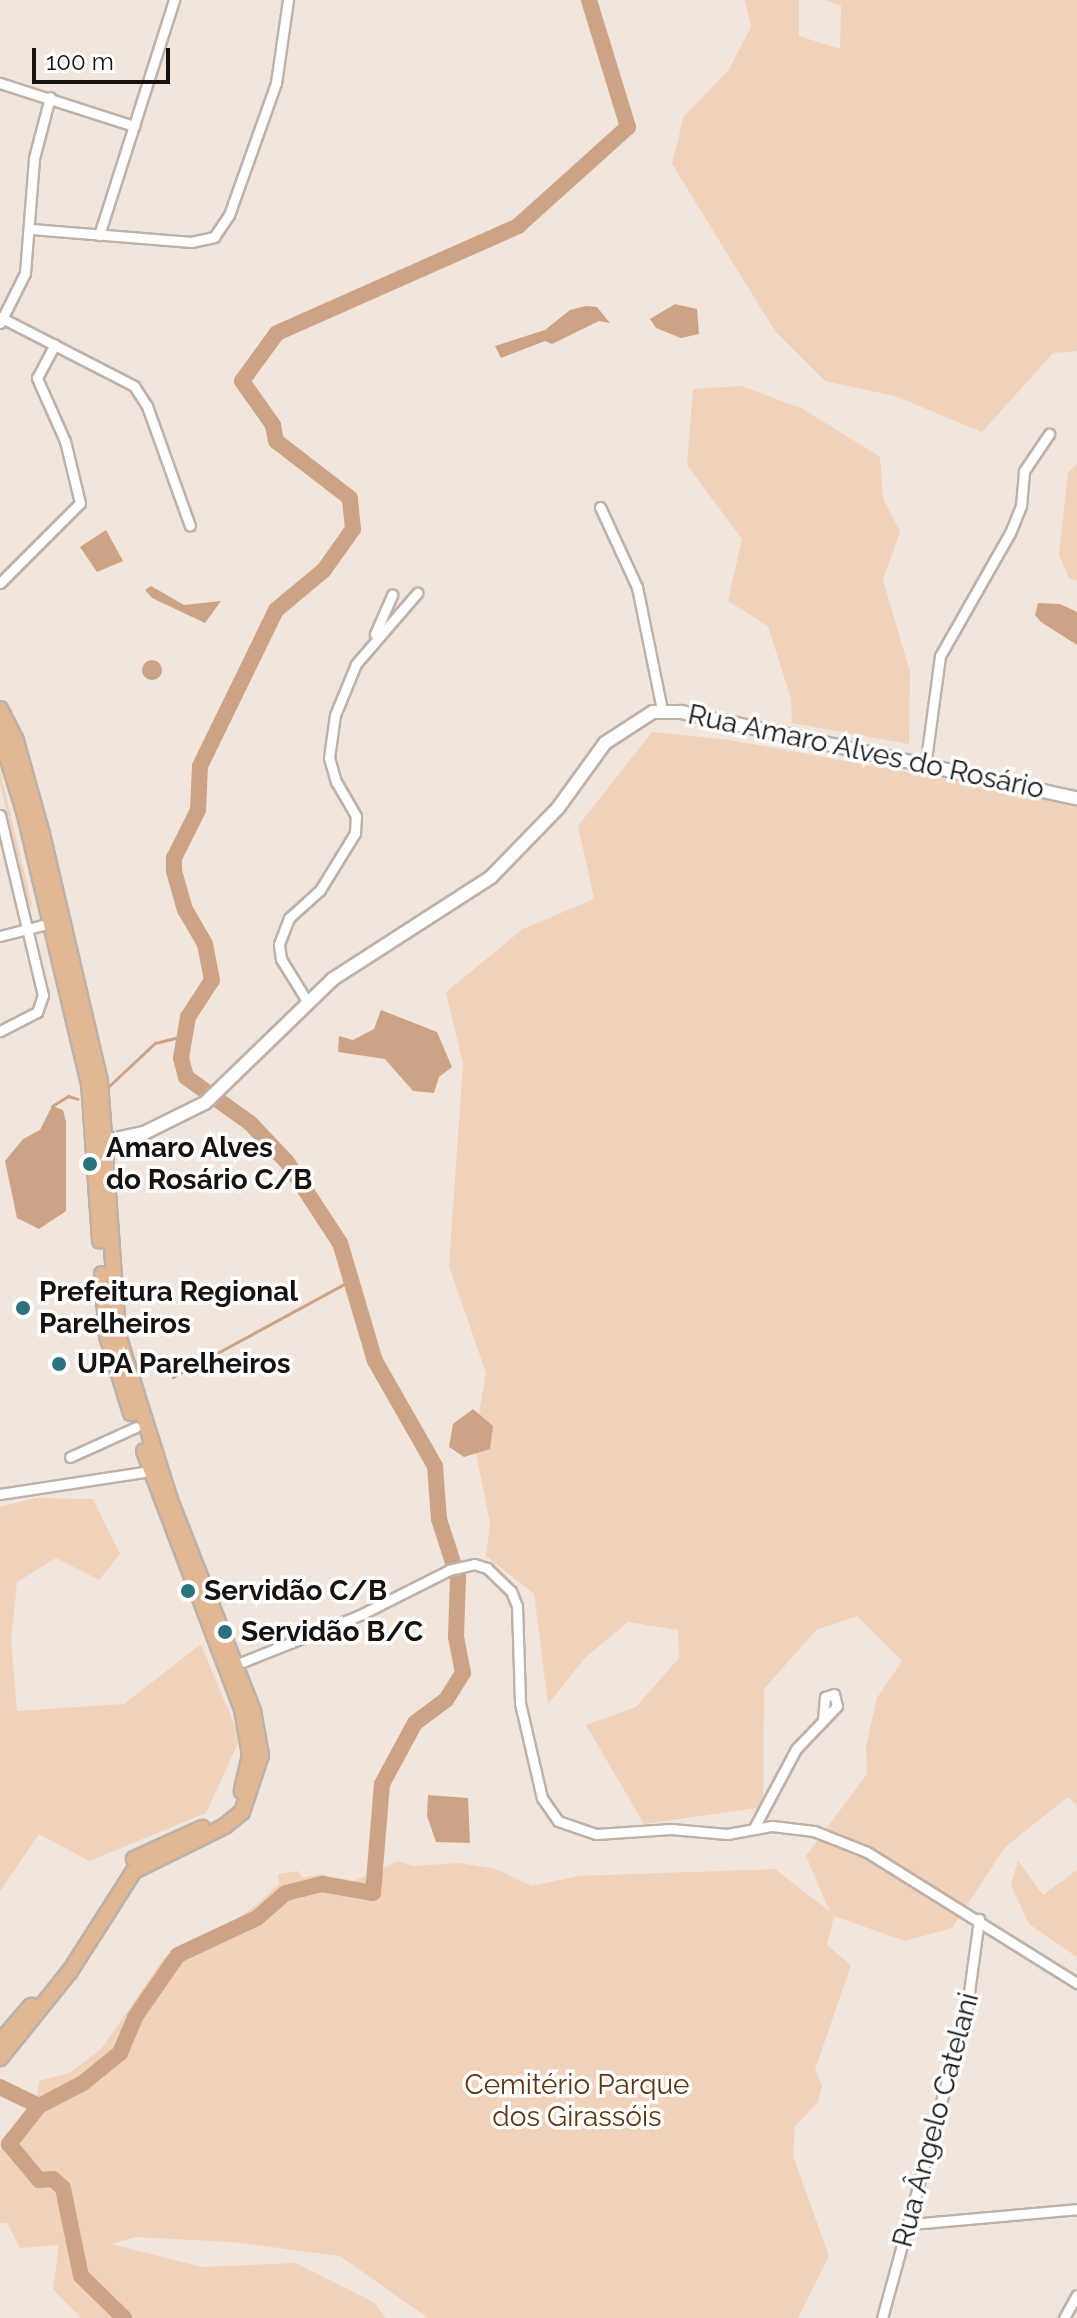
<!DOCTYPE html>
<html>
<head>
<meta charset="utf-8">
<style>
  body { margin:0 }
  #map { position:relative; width:1077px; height:2318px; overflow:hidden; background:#f1e5dc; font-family:Raleway,sans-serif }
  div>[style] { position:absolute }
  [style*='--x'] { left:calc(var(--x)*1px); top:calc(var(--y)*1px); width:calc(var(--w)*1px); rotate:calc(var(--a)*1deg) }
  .green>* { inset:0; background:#f1d2ba }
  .water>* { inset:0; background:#cca485 }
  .round { border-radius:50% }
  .stream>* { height:3px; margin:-1.5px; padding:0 1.5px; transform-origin:1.5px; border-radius:1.5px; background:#cca485 }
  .river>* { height:16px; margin:-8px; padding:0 8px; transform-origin:8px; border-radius:8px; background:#cca485 }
  .roads { filter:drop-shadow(2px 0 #bdb1a8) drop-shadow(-2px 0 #bdb1a8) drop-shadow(0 2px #bdb1a8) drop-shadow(0 -2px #bdb1a8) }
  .street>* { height:9px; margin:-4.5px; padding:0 4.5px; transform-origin:4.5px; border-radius:4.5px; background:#fff }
  .secondary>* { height:12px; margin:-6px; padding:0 6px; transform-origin:6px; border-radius:6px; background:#fff }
  .primary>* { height:14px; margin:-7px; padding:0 7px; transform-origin:7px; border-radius:7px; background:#e1b794 }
  .dots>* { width:22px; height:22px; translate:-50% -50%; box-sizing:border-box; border:4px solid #fff; border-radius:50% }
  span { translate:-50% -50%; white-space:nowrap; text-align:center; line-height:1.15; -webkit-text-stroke:7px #fff; paint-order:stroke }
  .street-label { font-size:28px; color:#16120f }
  .poi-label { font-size:28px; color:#16120f; font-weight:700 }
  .left { translate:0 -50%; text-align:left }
  .park-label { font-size:28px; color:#5d3511 }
  .scale { position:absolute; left:32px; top:48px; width:138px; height:36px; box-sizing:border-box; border:4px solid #16120f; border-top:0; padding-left:10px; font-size:24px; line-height:28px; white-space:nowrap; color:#16120f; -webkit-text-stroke:6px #fff; paint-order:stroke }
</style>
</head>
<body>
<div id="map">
  <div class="green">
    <i style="clip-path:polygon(745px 0,799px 0,799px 36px,840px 49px,841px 6px,826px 0,1077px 0,1077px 351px,1053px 353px,982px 432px,895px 396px,825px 381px,775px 331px,672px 164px,684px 116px,728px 71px,751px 27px)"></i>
    <i style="clip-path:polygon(741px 386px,803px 409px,880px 457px,883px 499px,900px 531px,883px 580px,910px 672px,909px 744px,792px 723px,791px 699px,768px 626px,728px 601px,742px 539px,687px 465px,693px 389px)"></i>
    <i style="clip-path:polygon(1077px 464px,1077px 582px,1069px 578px,1059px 555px,1068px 473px)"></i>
    <i style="clip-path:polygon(652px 732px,730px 740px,1077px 803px,1077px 1806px,1068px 1797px,1005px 1847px,952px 1928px,905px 1941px,834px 1916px,827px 1945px,851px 1965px,815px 2070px,822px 2086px,818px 2102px,795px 2126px,793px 2156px,829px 2256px,798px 2318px,428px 2318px,340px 2256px,232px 2242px,135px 2237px,111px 2244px,202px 2267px,295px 2263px,375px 2303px,385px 2318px,81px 2318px,53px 2289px,59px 2245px,20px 2248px,7px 2223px,0 2223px,0 2150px,36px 2104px,39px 2081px,70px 2073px,102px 2048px,164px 1958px,178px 1947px,203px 1943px,255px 1906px,279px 1884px,278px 1874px,298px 1871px,302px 1878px,320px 1874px,354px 1881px,399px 1861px,413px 1866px,459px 1863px,496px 1869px,532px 1886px,579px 1876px,775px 1869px,830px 1912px,806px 1856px,867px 1774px,866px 1746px,877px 1698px,902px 1661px,857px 1616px,816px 1630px,764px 1689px,763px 1807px,644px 1824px,586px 1725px,636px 1707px,679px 1658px,678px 1630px,628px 1622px,585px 1658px,548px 1704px,534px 1594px,486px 1556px,490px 1523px,474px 1443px,486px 1373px,449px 1266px,463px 1064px,446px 992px,523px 929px,594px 899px,578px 826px)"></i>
    <i style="clip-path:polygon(0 770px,32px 905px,30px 908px,0 784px)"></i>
    <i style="clip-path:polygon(35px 1498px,93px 1499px,120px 1554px,99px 1580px,56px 1558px,17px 1582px,11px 1639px,17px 1711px,124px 1704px,201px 1644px,240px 1739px,206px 1813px,89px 1861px,39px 1834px,0 1891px,0 1507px)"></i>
    <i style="clip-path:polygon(1018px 1861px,1043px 1895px,1077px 1870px,1077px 1957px,1029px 1924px,1011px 1885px)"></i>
  </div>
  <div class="water">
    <i style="clip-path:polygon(675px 304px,697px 309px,699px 334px,681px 338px,656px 328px,650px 319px)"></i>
    <i style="clip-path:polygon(586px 306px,597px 307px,610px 323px,599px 321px,552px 344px,545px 341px,501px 358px,495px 346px,545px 330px,570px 310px)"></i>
    <i style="clip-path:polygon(106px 530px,123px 561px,97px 572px,80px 547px)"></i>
    <i style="clip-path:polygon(151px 586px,184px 605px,221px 601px,205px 623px,152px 598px,145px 590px)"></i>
    <i style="clip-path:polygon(1038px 603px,1060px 604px,1077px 612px,1077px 645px,1041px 622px,1035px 615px)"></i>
    <i class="round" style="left:142px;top:660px;width:20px;height:20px"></i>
    <i style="clip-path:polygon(381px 1010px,437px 1032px,452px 1067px,439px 1077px,434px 1093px,413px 1091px,385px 1059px,338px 1052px,339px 1036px,353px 1040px,374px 1029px)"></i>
    <i style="clip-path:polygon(52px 1106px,63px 1110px,66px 1122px,66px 1211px,39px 1229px,17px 1218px,5px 1161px,23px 1139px,40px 1130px)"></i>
    <i style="clip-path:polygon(473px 1409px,493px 1426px,490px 1449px,464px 1457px,449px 1447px,453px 1424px)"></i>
    <i style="clip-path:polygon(428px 1795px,468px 1798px,470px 1843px,436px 1842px,427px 1816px)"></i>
  </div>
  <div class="stream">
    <i style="--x:109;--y:1086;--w:63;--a:-43.1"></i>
    <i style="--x:155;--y:1043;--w:30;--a:-14"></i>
    <i style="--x:52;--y:1106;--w:19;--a:-32"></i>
    <i style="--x:68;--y:1096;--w:10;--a:17"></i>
    <i style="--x:173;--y:1377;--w:204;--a:-28.5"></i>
  </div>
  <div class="river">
    <i style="--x:0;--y:2087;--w:43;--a:26"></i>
    <i style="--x:124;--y:2318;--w:60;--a:-135.7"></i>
    <i style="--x:81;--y:2276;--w:90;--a:-101.6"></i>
    <i style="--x:63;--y:2188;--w:13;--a:-138"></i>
    <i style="--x:53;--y:2179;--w:14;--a:176"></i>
    <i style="--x:39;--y:2180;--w:47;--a:-129.8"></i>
    <i style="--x:9;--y:2144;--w:48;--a:-51.7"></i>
    <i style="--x:39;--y:2106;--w:50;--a:-27.6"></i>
    <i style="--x:83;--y:2083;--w:48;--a:-39"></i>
    <i style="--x:120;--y:2053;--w:39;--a:-67"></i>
    <i style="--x:135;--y:2017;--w:75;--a:-55.3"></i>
    <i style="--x:178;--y:1955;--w:87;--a:-25.1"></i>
    <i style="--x:257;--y:1918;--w:38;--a:-41"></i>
    <i style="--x:286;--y:1893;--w:37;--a:-14"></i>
    <i style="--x:322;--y:1884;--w:52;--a:10"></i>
    <i style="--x:373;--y:1893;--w:109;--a:-85.3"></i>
    <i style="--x:382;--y:1784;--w:69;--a:-61.6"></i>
    <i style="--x:415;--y:1723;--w:39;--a:-37"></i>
    <i style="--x:446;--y:1700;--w:32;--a:-58"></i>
    <i style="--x:463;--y:1673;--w:38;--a:-101"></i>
    <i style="--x:456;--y:1636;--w:58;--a:-88"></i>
    <i style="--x:458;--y:1578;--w:62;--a:-107.9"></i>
    <i style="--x:439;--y:1519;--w:53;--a:-94.3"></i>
    <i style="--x:435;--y:1466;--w:121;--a:-119.7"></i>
    <i style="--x:375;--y:1361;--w:123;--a:-106.5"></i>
    <i style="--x:340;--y:1243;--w:97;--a:-123.2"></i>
    <i style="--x:287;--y:1162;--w:54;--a:-133.5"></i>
    <i style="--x:250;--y:1123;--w:79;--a:-144.3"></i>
    <i style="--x:186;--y:1077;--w:20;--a:-105"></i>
    <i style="--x:181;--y:1058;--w:42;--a:-80.3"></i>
    <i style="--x:188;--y:1017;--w:44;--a:-57"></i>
    <i style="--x:212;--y:980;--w:37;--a:-101"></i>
    <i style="--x:205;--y:944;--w:39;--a:-120"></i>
    <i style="--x:185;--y:910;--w:41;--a:-105.8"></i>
    <i style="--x:174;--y:871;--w:13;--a:-90"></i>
    <i style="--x:174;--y:858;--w:54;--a:-63.4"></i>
    <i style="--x:198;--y:810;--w:44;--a:-87.4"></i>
    <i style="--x:200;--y:766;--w:174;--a:-64"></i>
    <i style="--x:276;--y:610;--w:62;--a:-39.8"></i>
    <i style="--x:324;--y:570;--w:50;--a:-54.7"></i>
    <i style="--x:353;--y:529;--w:31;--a:-96"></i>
    <i style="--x:350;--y:498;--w:93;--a:-142.4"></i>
    <i style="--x:276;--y:441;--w:16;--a:-101"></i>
    <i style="--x:273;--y:425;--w:54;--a:-125.2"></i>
    <i style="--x:242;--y:381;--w:59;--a:-53.9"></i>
    <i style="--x:277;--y:333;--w:264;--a:-23.9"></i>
    <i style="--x:518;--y:226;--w:148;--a:-42"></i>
    <i style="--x:628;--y:127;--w:133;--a:-107.1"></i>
  </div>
  <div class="roads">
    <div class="street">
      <i style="--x:0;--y:83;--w:141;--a:17.8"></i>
      <i style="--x:31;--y:229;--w:161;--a:4.6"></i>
      <i style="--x:191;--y:242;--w:24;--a:-12"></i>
      <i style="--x:214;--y:237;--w:27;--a:-56"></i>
      <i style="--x:229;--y:215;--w:140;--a:-70.4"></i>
      <i style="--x:276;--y:83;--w:84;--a:-81.8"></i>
      <i style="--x:99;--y:235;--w:247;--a:-72.3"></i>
      <i style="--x:0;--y:317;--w:151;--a:27.2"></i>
      <i style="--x:134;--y:386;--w:24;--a:57"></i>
      <i style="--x:147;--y:406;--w:127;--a:70.3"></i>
      <i style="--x:0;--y:323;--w:56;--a:-63.4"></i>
      <i style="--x:25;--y:273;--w:115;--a:-85.5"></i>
      <i style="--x:34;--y:158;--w:63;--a:-75.3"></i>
      <i style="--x:600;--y:507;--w:88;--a:65.2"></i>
      <i style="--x:637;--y:587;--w:126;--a:78.5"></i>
      <i style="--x:0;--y:583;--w:113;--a:-45"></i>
      <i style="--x:80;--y:503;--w:64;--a:-103.6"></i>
      <i style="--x:65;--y:441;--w:69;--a:-114"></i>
      <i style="--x:37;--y:378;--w:38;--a:-62"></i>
      <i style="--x:375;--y:634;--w:43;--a:-66.4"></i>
      <i style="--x:925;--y:767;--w:112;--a:-82.3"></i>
      <i style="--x:940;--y:656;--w:142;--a:-60.4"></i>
      <i style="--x:1010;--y:533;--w:29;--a:-68"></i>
      <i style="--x:1021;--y:506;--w:35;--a:-85"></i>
      <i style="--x:1024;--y:471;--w:45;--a:-56"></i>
      <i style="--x:0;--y:815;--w:185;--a:76.6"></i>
      <i style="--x:43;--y:995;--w:18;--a:109"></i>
      <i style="--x:37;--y:1012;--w:42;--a:152.8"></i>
      <i style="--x:0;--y:936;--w:57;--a:-14.3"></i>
      <i style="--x:307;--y:1001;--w:49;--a:-121.8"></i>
      <i style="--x:281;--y:959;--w:15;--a:-98"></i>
      <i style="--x:279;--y:944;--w:28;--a:-69"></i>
      <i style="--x:289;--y:918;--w:42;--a:-42.1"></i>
      <i style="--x:320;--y:890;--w:67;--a:-58.4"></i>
      <i style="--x:355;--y:833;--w:17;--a:-87"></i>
      <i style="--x:356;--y:816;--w:39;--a:-120"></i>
      <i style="--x:336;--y:782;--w:25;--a:-106"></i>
      <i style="--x:329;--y:758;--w:43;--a:-82.1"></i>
      <i style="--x:335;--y:715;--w:55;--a:-67.6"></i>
      <i style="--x:356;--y:664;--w:94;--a:-49.3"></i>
      <i style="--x:70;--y:1457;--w:72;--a:-24.4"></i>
      <i style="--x:0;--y:1494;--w:152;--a:-8.7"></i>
      <i style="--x:230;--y:1667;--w:140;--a:-21.8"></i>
      <i style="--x:360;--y:1615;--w:100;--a:-26.8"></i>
      <i style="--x:449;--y:1570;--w:26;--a:-13"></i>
      <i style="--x:474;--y:1564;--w:14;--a:17"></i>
      <i style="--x:487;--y:1568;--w:33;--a:44"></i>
      <i style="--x:511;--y:1591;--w:16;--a:68"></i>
      <i style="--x:517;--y:1606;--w:97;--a:88.2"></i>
      <i style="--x:520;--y:1703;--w:98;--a:77"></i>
      <i style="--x:542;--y:1798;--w:28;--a:55"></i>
      <i style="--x:558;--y:1821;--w:40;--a:18.9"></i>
      <i style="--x:596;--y:1834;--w:75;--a:-3.8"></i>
      <i style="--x:671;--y:1829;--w:56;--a:5.1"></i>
      <i style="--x:727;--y:1834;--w:46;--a:-10.1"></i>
      <i style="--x:772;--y:1826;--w:42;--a:6.8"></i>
      <i style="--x:814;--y:1831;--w:57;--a:21.6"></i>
      <i style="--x:867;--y:1852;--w:248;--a:32"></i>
      <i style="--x:754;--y:1828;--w:89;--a:-62"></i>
      <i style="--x:796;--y:1749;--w:59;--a:-46.4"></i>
      <i style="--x:837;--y:1706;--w:12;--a:-104"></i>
      <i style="--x:834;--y:1694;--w:9;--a:162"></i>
      <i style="--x:825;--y:1697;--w:21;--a:95"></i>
      <i style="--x:910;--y:2224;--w:168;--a:-5.1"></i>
      <i style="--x:882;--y:2318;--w:322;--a:-74.7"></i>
      <i style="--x:967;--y:2007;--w:89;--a:-82.2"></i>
      <i style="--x:1064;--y:2318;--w:26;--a:-61"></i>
    </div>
    <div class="secondary">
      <i style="--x:96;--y:1143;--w:49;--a:-11.8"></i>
      <i style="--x:144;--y:1133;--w:68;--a:-26.2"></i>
      <i style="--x:205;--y:1103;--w:178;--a:-44.1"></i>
      <i style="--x:333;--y:979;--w:188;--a:-32.8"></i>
      <i style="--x:491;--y:877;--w:96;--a:-45.8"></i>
      <i style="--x:558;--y:808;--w:80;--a:-54.1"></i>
      <i style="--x:605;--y:743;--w:57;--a:-32.9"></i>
      <i style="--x:653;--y:712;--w:28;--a:0"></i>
      <i style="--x:681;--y:712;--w:405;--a:12.3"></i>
    </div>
    <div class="primary">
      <i style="--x:0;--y:709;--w:36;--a:63"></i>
      <i style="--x:16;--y:741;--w:97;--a:74.4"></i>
      <i style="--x:42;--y:834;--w:254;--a:76.8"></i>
      <i style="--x:100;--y:1081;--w:255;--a:85.9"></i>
      <i style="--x:118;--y:1335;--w:173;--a:72.5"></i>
      <i style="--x:170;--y:1500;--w:227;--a:68.5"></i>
      <i style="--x:253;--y:1711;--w:45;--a:79.7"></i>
      <i style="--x:261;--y:1755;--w:60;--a:108.4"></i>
      <i style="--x:242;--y:1812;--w:22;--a:141"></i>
      <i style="--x:225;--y:1826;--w:102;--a:153.7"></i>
      <i style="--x:134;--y:1871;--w:119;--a:122.6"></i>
      <i style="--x:70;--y:1971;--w:112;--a:128.8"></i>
      <i style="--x:0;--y:734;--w:81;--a:72.7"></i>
      <i style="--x:24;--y:811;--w:280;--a:76.6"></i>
      <i style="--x:89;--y:1083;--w:158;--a:86"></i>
      <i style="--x:102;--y:1274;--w:62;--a:85.4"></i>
      <i style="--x:107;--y:1336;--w:81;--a:72.7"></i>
      <i style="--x:144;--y:1451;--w:276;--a:69.2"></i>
      <i style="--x:242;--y:1709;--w:47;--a:80.1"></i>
      <i style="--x:250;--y:1755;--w:37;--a:103"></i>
      <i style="--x:134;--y:1859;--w:75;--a:-24.5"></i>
      <i style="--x:0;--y:2042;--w:48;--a:-49.3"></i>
    </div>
  </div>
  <div class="dots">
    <i style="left:90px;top:1164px;background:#2a727c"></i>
    <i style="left:23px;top:1308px;background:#2a727c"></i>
    <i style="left:59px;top:1364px;background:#2a727c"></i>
    <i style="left:188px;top:1591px;background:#2a727c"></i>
    <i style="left:225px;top:1632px;background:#2a727c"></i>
  </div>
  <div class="street-label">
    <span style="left:866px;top:752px;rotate:12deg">Rua Amaro Alves do Rosário</span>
    <span style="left:936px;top:2120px;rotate:-75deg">Rua Ângelo Catelani</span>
  </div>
  <div class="poi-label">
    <span class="left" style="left:106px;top:1164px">Amaro Alves<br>do Rosário C/B</span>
    <span class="left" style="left:39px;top:1308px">Prefeitura Regional<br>Parelheiros</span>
    <span class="left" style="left:77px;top:1364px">UPA Parelheiros</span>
    <span class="left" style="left:204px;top:1591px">Servidão C/B</span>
    <span class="left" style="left:241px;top:1632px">Servidão B/C</span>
  </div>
  <div class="park-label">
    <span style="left:577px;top:2101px">Cemitério Parque<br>dos Girassóis</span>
  </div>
  <div class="scale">100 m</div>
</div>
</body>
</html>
